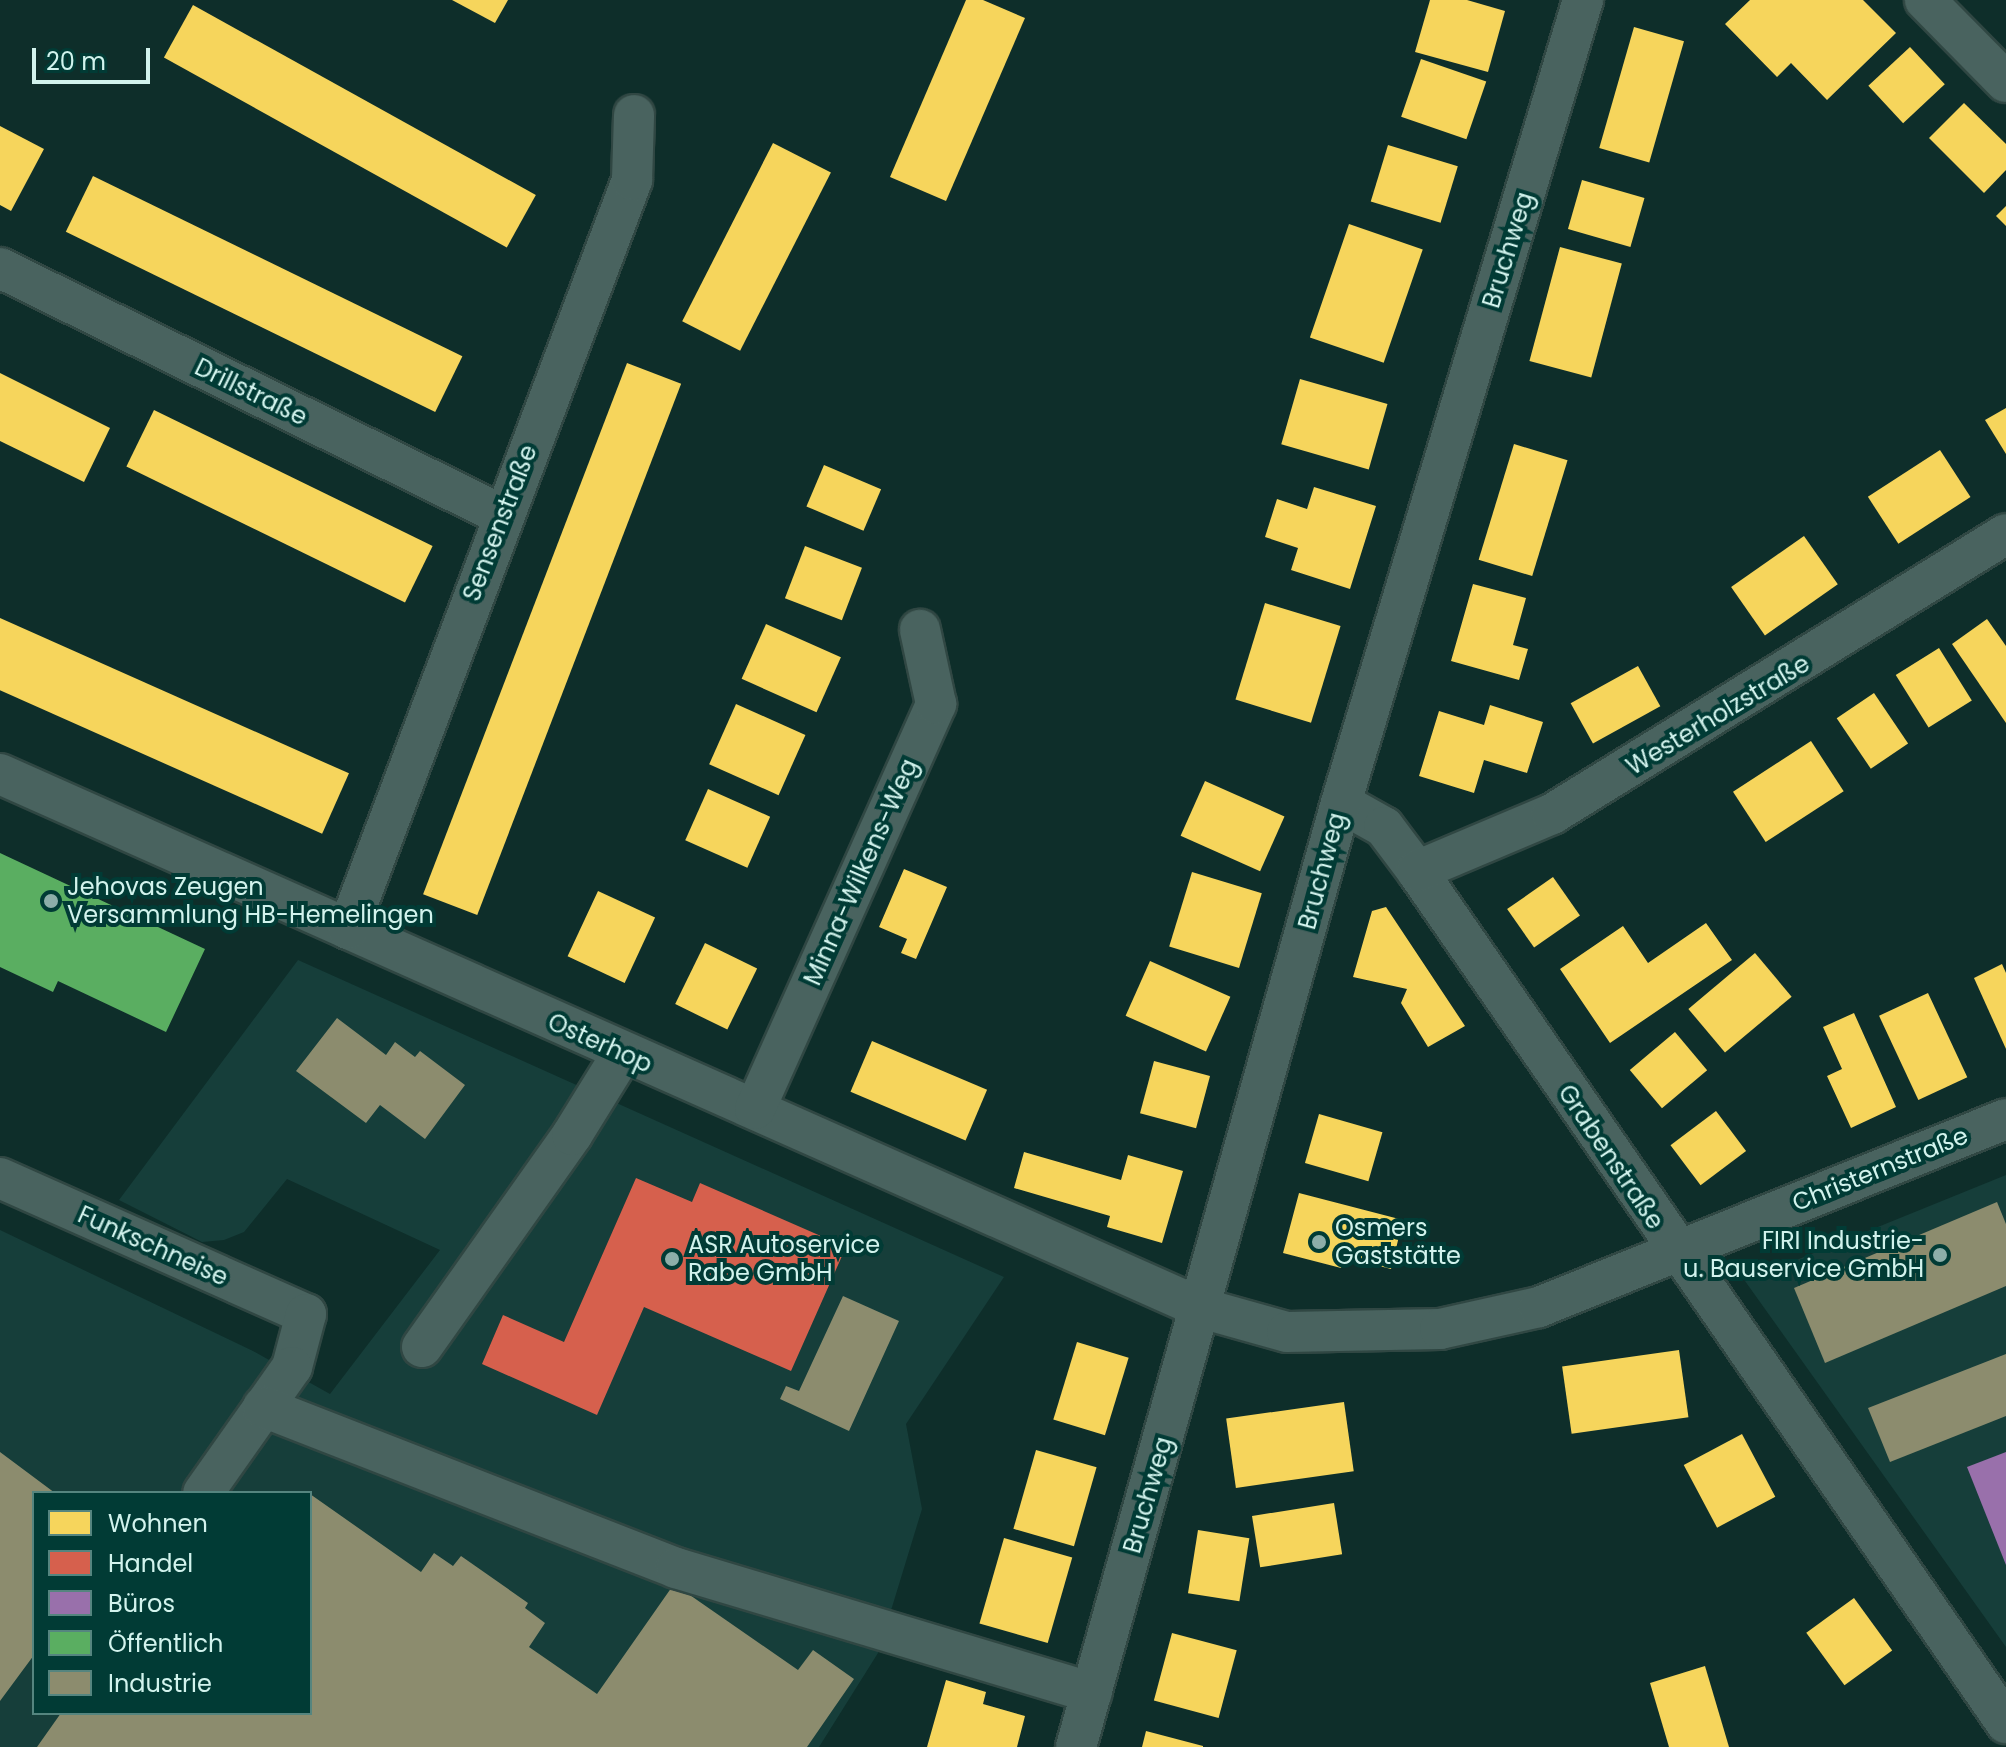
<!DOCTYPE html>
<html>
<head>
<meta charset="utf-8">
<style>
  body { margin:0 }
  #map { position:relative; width:2006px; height:1747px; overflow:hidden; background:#0e2e2a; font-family:Poppins,sans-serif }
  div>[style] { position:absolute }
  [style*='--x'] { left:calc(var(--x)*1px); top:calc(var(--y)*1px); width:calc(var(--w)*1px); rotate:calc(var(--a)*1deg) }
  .built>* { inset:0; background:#163e3a }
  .homes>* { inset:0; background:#f6d55c; transform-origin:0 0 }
  .shops>* { inset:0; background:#d6604d }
  .offices>* { inset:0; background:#9970ab }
  .public>* { inset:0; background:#5aae61 }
  .industry>* { inset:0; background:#8c8c6e }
  .roads { filter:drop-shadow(2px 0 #304743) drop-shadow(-2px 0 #304743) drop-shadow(0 2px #304743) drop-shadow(0 -2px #304743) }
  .minor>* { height:40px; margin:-20px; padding:0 20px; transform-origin:20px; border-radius:20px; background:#49635f }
  .dots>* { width:22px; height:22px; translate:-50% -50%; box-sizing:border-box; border:4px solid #013b35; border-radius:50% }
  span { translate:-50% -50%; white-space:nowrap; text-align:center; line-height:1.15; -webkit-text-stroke:8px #013b35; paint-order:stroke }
  .street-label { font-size:24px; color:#d2f3ed }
  .poi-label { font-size:24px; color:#d2f3ed }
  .left { translate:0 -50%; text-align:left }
  .right { translate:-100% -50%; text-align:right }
  .legend { position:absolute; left:32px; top:1491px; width:280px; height:224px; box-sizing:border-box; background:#013b35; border:2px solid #55857f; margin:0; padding:10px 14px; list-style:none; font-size:24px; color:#d2f3ed }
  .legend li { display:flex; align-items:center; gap:16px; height:40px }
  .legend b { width:40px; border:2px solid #55857f }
  .scale { position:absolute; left:32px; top:48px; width:118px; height:36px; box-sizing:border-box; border:4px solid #d2f3ed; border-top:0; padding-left:10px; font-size:24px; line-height:28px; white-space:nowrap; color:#d2f3ed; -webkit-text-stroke:6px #013b35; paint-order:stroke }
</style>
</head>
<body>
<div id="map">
  <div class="built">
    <i style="clip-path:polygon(evenodd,298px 960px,1004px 1277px,906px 1424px,922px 1509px,878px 1653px,819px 1747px,0 1747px,0 1230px,253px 1351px,330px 1394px,440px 1250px,287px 1179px,244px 1232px,224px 1240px,202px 1242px,119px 1200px,298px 960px,34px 1493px,310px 1493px,310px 1713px,34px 1713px,34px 1493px)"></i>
    <i style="clip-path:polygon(2006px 1175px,2006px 1647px,1745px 1281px)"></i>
  </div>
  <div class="homes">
    <i style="clip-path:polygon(452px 0,508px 0,495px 23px)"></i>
    <i style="clip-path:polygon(966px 0,983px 0,1025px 18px,946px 201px,890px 177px)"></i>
    <i style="clip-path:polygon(1430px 0,1467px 0,1505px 11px,1488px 72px,1415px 52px)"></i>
    <i style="clip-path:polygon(1750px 0,1863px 0,1896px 33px,1827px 100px,1791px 63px,1777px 77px,1725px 24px)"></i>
    <i style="left:193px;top:5px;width:392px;height:60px;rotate:29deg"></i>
    <i style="left:1634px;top:27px;width:52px;height:126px;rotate:16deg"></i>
    <i style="left:1910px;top:47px;width:51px;height:57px;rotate:47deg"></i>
    <i style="left:1421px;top:59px;width:69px;height:61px;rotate:19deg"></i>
    <i style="clip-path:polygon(1964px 103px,2006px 144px,2006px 170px,1984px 193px,1929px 138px)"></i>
    <i style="clip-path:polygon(0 126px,44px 149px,11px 211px,0 205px)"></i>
    <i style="left:773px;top:143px;width:65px;height:200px;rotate:27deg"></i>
    <i style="left:1388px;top:145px;width:73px;height:59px;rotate:17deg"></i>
    <i style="left:93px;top:176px;width:411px;height:62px;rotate:26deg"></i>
    <i style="left:1582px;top:180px;width:65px;height:51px;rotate:16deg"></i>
    <i style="clip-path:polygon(2006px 206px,2006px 226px,1996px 216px)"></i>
    <i style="left:1349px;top:224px;width:78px;height:120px;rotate:19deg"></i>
    <i style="left:1560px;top:247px;width:64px;height:118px;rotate:15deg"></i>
    <i style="left:627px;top:363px;width:58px;height:569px;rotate:21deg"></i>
    <i style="clip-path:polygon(0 373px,110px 428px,84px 482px,0 441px)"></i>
    <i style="left:1300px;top:379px;width:91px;height:68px;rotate:16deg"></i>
    <i style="clip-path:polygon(2006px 408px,2006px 454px,1985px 420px)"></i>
    <i style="left:154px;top:410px;width:310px;height:63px;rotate:26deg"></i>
    <i style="left:1514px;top:444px;width:56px;height:121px;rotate:17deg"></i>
    <i style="left:1940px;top:450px;width:56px;height:86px;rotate:57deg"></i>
    <i style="left:824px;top:465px;width:62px;height:45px;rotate:23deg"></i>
    <i style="clip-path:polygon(1314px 487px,1376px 506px,1350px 589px,1291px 570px,1298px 548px,1265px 537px,1277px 499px,1307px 509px)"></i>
    <i style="left:1804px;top:536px;width:59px;height:89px;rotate:55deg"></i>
    <i style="left:805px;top:546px;width:61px;height:56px;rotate:21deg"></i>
    <i style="clip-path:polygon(1473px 584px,1526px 598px,1513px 645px,1528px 649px,1519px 680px,1451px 661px)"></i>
    <i style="left:1265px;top:603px;width:79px;height:101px;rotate:17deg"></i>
    <i style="left:0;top:618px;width:382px;height:66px;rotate:24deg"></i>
    <i style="clip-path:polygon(1987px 619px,2006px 646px,2006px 723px,1952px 644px)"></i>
    <i style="left:766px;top:624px;width:82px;height:60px;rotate:24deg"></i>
    <i style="left:1939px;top:648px;width:62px;height:51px;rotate:58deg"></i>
    <i style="left:1638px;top:666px;width:46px;height:77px;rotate:61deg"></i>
    <i style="left:1874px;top:693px;width:61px;height:45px;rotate:56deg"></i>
    <i style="left:736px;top:704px;width:76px;height:66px;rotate:24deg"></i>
    <i style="clip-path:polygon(1490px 705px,1543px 722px,1527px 773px,1484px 760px,1474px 793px,1419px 776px,1439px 711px,1484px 725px)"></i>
    <i style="left:1811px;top:741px;width:60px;height:93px;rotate:57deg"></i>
    <i style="left:1205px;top:781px;width:87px;height:60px;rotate:24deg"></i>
    <i style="left:708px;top:789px;width:68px;height:56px;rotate:24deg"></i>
    <i style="clip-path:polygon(904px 869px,947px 887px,916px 959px,901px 953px,907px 939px,879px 927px)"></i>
    <i style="left:1192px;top:872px;width:73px;height:78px;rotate:17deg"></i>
    <i style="left:1553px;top:877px;width:47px;height:56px;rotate:55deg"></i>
    <i style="left:598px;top:891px;width:63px;height:72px;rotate:25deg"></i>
    <i style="clip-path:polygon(1386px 907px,1465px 1026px,1428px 1047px,1401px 1003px,1407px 989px,1353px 977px,1372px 911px)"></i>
    <i style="clip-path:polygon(1706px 923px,1732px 960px,1610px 1043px,1560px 969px,1623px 926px,1648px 963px)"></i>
    <i style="left:705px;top:943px;width:58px;height:68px;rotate:26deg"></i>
    <i style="left:1755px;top:953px;width:57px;height:87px;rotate:50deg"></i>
    <i style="left:1150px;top:961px;width:88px;height:60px;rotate:24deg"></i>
    <i style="clip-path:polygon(2002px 964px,2006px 973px,2006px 1049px,1974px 978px)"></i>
    <i style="left:1928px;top:993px;width:93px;height:54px;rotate:65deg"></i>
    <i style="clip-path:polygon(1854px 1013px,1896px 1107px,1851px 1128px,1827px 1076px,1842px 1069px,1823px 1027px)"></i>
    <i style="left:1675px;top:1032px;width:50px;height:59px;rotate:50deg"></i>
    <i style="left:872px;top:1041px;width:125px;height:55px;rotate:23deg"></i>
    <i style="left:1154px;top:1061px;width:58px;height:54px;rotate:15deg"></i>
    <i style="left:1716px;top:1111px;width:50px;height:57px;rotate:53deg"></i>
    <i style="left:1319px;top:1114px;width:66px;height:51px;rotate:16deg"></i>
    <i style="clip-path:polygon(1024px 1152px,1121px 1180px,1128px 1155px,1183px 1171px,1162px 1243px,1107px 1227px,1110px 1216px,1014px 1188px)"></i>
    <i style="clip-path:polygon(1299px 1193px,1403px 1220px,1391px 1269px,1344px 1257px,1341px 1268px,1283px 1253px)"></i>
    <i style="left:1077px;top:1342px;width:54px;height:81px;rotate:17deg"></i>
    <i style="left:1679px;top:1350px;width:68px;height:118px;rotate:82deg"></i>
    <i style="left:1344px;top:1402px;width:70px;height:119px;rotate:82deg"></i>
    <i style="left:1742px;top:1434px;width:71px;height:66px;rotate:62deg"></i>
    <i style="left:1036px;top:1450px;width:63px;height:82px;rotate:16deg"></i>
    <i style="left:1334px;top:1503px;width:52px;height:83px;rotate:81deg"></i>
    <i style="left:1198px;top:1530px;width:52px;height:64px;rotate:9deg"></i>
    <i style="left:1004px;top:1538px;width:71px;height:89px;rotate:16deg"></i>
    <i style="left:1854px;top:1598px;width:65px;height:59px;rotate:54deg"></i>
    <i style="left:1172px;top:1633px;width:67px;height:70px;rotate:15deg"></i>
    <i style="clip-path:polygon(1705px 1666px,1729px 1747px,1669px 1747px,1650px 1683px)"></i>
    <i style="clip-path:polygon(946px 1680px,986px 1692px,983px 1704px,1025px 1716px,1017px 1747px,927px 1747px)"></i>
    <i style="clip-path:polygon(1146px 1731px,1203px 1746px,1203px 1747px,1142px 1747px)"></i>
  </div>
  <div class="shops">
    <i style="clip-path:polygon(636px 1178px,692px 1202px,700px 1183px,846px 1247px,791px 1371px,644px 1307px,597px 1415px,482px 1364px,503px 1315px,564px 1342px)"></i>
  </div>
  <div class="offices">
    <i style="clip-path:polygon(2006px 1452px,2006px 1565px,1967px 1467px)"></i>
  </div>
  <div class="public">
    <i style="clip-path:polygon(0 853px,205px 949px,166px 1032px,58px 981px,53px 992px,0 967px)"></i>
  </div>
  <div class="industry">
    <i style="clip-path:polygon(337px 1018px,386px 1055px,395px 1042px,415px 1057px,420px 1051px,465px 1085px,425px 1139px,380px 1105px,366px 1123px,296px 1071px)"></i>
    <i style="clip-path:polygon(1997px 1202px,2006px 1224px,2006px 1286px,1825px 1363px,1794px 1288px)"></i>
    <i style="clip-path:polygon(843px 1296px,899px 1321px,849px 1431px,780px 1399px,786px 1386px,799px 1391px)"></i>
    <i style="clip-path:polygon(2006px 1354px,2006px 1416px,1890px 1462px,1868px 1408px)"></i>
    <i style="clip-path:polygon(0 1452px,55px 1493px,34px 1493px,34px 1655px,0 1701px)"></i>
    <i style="clip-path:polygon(310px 1494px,421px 1572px,434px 1553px,453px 1566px,461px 1556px,528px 1603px,525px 1608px,545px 1623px,529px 1647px,597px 1694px,674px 1584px,798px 1670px,813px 1650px,854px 1679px,807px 1747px,37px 1747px,61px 1713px,310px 1713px)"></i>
  </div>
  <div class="roads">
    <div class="minor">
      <i style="--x:1925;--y:0;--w:115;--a:45.4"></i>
      <i style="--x:0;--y:268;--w:559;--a:26.2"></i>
      <i style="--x:0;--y:774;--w:1314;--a:23.97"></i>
      <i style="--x:1201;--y:1308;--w:89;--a:15.6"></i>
      <i style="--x:1287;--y:1332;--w:153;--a:-1.1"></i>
      <i style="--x:1440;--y:1329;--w:101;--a:-12.5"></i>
      <i style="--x:1539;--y:1307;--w:503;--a:-21.93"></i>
      <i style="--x:1341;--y:803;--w:49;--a:29.2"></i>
      <i style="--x:1384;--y:827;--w:55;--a:53.1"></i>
      <i style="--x:1417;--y:871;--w:1036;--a:55.34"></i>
      <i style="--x:1417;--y:871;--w:147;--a:-22.9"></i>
      <i style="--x:1552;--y:814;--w:533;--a:-31.66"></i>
      <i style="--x:348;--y:929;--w:801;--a:-69.23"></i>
      <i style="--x:632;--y:180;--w:65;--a:-88.2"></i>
      <i style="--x:755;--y:1109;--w:444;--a:-65.9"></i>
      <i style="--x:936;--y:704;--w:76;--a:-102.2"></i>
      <i style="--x:0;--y:1178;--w:335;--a:24"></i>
      <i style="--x:306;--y:1314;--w:55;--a:104.8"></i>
      <i style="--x:292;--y:1367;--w:154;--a:125.2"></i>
      <i style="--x:422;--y:1347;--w:260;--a:-54.7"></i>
      <i style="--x:572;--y:1135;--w:95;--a:-58.3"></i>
      <i style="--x:263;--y:1407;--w:443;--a:21.3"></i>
      <i style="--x:676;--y:1568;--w:434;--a:16.7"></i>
      <i style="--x:1076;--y:1747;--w:980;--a:-74.32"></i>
      <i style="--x:1341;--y:803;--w:839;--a:-73.23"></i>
    </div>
  </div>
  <div class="dots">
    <i style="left:51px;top:901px;background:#8daea9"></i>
    <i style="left:1319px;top:1242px;background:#8daea9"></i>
    <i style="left:1940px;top:1255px;background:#8daea9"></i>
    <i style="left:672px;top:1259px;background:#8daea9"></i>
  </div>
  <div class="street-label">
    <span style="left:1508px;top:250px;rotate:-73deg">Bruchweg</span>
    <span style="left:251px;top:392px;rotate:26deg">Drillstraße</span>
    <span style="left:500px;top:523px;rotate:-69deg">Sensenstraße</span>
    <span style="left:1718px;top:715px;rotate:-31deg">Westerholzstraße</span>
    <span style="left:1322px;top:871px;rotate:-75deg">Bruchweg</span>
    <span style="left:861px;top:872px;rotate:-66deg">Minna-Wilkens-Weg</span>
    <span style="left:600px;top:1043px;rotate:24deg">Osterhop</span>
    <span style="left:1611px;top:1157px;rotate:56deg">Grabenstraße</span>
    <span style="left:1880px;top:1169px;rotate:-22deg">Christernstraße</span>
    <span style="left:153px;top:1246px;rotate:24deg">Funkschneise</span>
    <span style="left:1148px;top:1495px;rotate:-74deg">Bruchweg</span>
  </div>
  <div class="poi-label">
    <span class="left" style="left:67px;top:901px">Jehovas Zeugen<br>Versammlung HB-Hemelingen</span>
    <span class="left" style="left:1335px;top:1242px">Osmers<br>Gaststätte</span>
    <span class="right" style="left:1924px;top:1255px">FIRI Industrie-<br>u. Bauservice GmbH</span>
    <span class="left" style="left:688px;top:1259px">ASR Autoservice<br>Rabe GmbH</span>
  </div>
  <ul class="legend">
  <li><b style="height:22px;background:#f6d55c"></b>Wohnen</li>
  <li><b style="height:22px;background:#d6604d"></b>Handel</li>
  <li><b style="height:22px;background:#9970ab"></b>Büros</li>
  <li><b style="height:22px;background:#5aae61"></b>Öffentlich</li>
  <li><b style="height:22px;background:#8c8c6e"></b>Industrie</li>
  </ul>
  <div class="scale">20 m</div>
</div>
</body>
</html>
